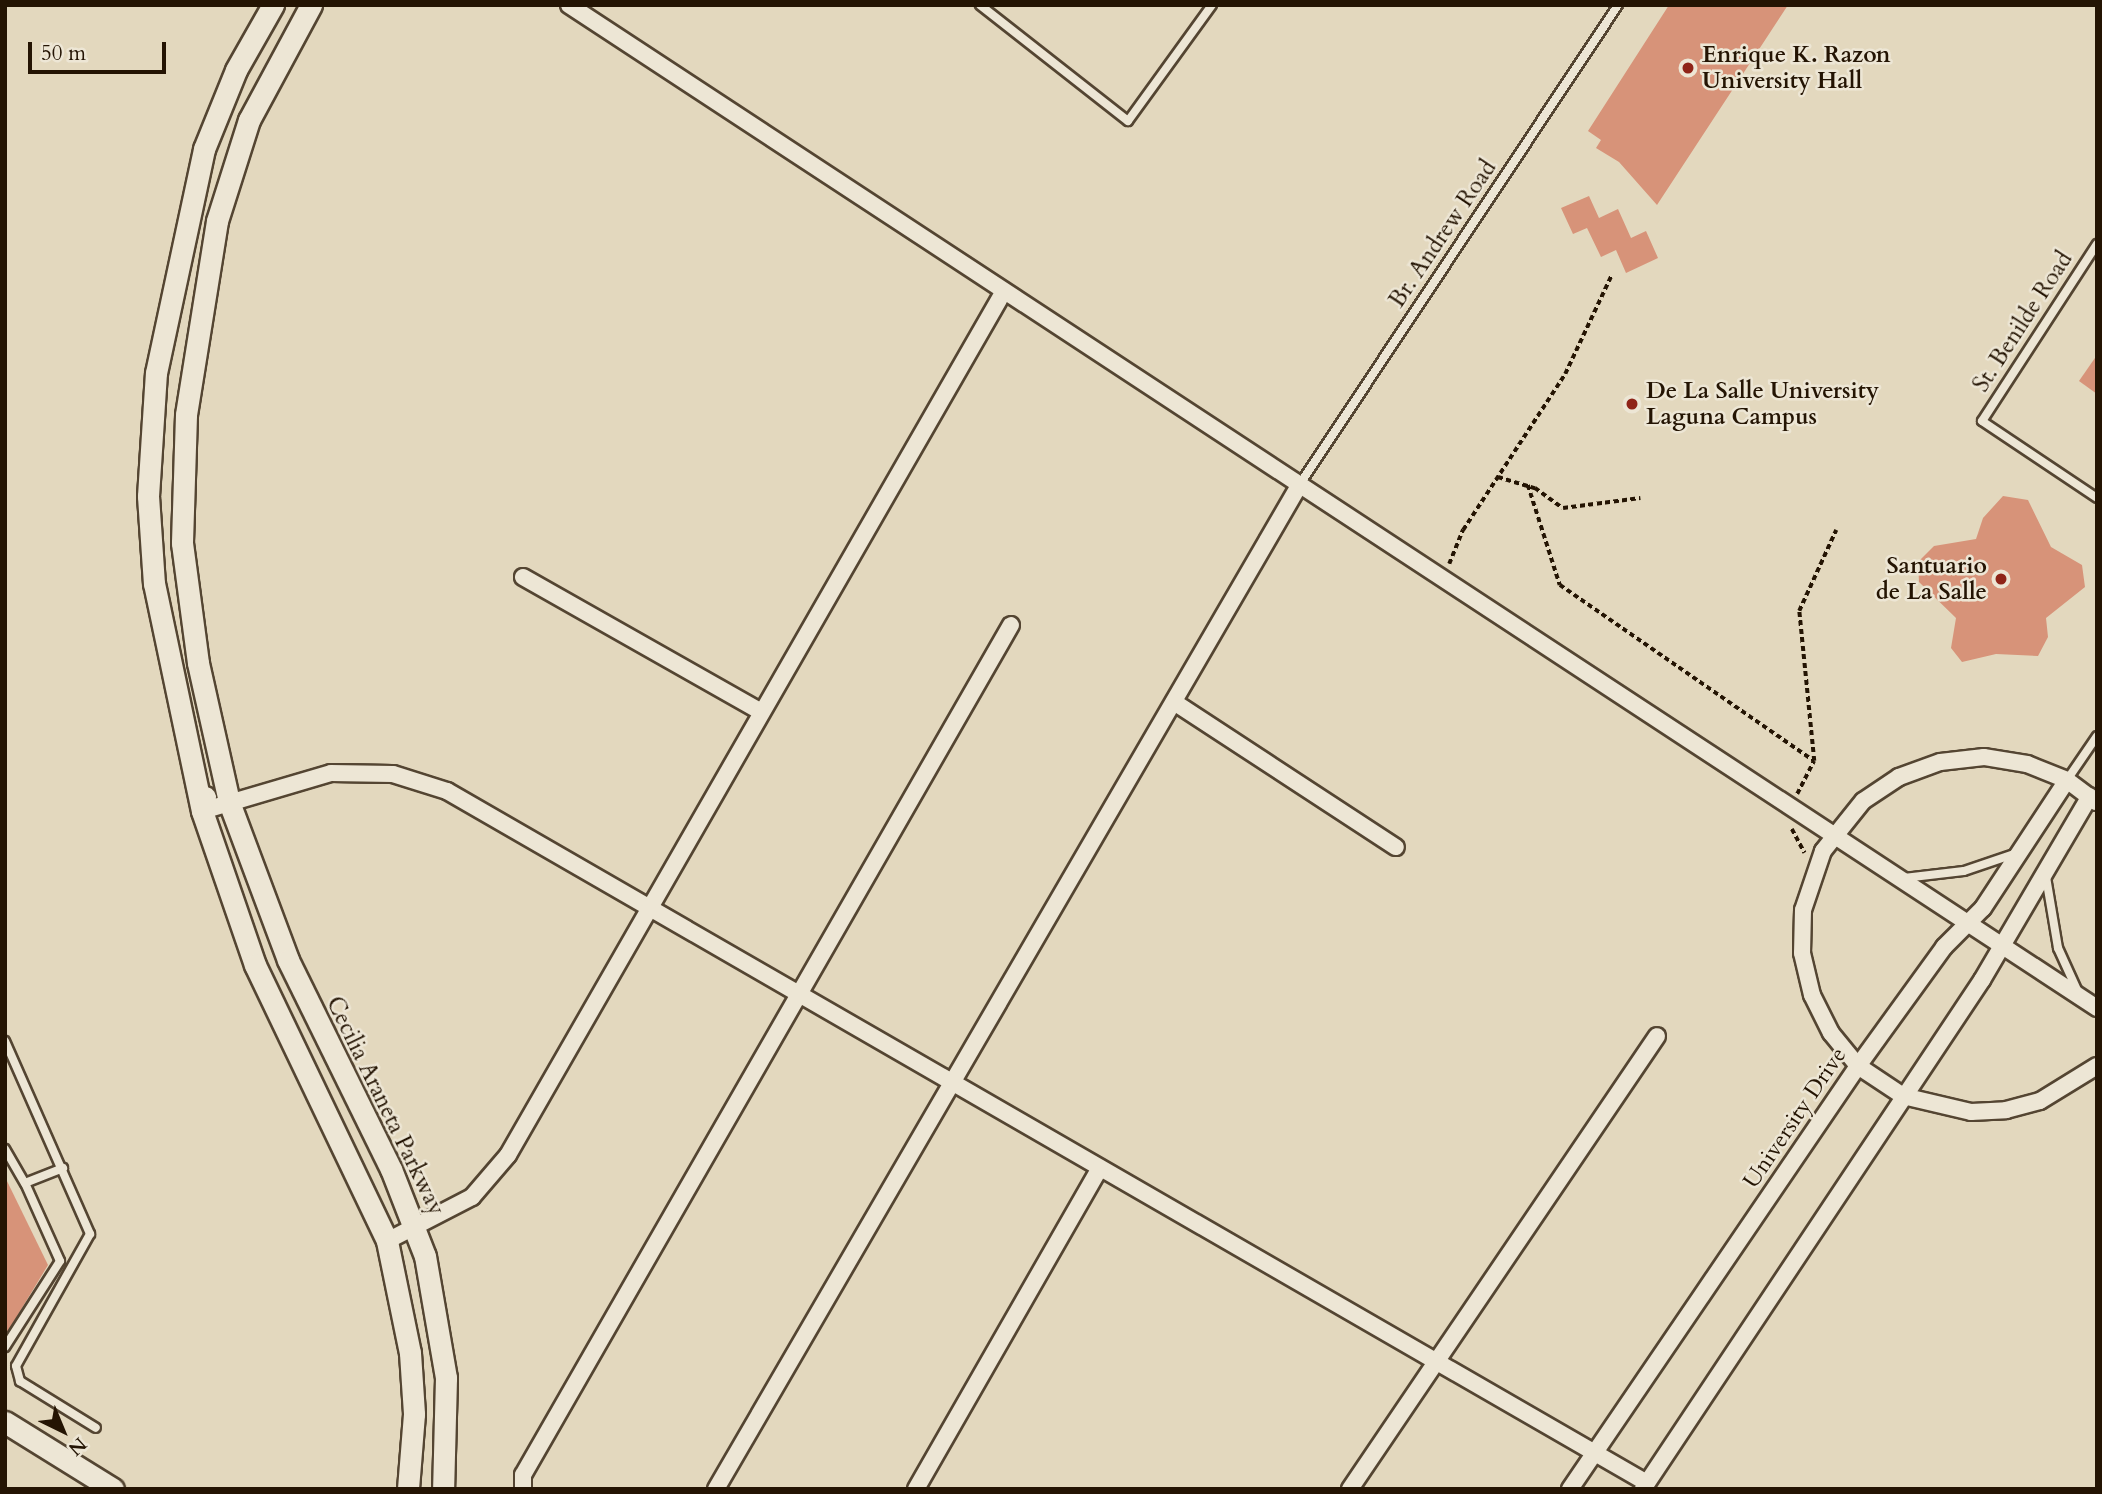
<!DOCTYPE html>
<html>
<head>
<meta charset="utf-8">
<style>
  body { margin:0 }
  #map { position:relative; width:2102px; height:1494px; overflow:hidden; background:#e3d8be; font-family:Cardo,serif }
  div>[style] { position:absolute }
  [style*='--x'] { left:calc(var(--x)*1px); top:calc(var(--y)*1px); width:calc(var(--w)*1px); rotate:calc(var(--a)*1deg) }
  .building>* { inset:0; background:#d79379 }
  .path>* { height:3.5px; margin-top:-1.75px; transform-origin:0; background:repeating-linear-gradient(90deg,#241403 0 5px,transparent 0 8.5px) }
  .roads { filter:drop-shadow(2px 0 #544532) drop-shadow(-2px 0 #544532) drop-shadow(0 2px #544532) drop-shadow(0 -2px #544532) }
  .lane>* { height:8px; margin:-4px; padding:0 4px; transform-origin:4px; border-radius:4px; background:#ede6d5 }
  .street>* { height:16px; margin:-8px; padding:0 8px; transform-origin:8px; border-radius:8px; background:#ede6d5 }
  .secondary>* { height:21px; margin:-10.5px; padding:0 10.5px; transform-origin:10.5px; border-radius:10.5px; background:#ede6d5 }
  .dots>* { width:19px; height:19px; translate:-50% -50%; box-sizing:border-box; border:4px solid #ede6d5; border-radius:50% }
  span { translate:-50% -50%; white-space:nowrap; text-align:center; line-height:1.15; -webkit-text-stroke:5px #ede6d5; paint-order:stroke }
  .poi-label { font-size:23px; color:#241403; font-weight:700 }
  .left { translate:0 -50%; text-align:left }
  .right { translate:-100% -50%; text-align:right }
  .street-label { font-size:23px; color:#241403 }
  .frame { position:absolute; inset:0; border:7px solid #241403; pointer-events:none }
  .north { position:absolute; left:28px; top:1396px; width:70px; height:70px; -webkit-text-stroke:5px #ede6d5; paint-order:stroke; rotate:137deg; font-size:19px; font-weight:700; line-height:28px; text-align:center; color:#241403 }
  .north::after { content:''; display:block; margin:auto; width:24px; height:32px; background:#241403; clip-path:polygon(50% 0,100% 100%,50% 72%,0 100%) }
  .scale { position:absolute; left:28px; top:42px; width:138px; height:32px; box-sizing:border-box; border:4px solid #241403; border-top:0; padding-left:9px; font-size:21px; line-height:24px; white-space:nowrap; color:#241403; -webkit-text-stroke:5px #ede6d5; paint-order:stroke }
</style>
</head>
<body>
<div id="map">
  <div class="building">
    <i style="clip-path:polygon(1669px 5px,1788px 5px,1657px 205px,1619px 162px,1596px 148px,1601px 140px,1588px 131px)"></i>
    <i style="clip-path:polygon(1589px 196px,1599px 218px,1618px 209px,1631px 238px,1646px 231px,1658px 258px,1626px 273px,1616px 250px,1601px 257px,1587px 228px,1573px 234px,1561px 208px)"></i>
    <i style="clip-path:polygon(2097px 355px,2097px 394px,2079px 381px)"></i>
    <i style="clip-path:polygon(2003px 496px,2028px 500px,2051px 547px,2082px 565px,2085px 587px,2046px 618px,2048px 637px,2038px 656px,1996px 654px,1962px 662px,1951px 648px,1956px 618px,1919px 582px,1918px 562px,1934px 546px,1976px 539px,1983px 518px)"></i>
    <i style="clip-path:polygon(5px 1177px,48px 1265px,5px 1336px)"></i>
  </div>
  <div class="path">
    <i style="--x:1498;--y:477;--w:39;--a:17"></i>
    <i style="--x:1535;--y:488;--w:34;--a:36"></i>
    <i style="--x:1563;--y:508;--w:78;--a:-7.4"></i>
    <i style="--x:1528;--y:485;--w:105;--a:72.3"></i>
    <i style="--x:1560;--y:585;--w:309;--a:34.7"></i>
    <i style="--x:1449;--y:564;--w:37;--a:-68"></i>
    <i style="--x:1463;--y:530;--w:186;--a:-56.8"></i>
    <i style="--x:1565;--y:374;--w:110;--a:-64.8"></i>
    <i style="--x:1797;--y:794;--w:37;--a:-63"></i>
    <i style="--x:1814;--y:761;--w:151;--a:-95.7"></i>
    <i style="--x:1799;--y:611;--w:89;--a:-65.4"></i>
    <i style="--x:1792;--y:829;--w:27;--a:62"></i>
  </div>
  <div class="roads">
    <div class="lane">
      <i style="--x:980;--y:5;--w:188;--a:38.1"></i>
      <i style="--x:1128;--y:121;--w:143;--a:-54.1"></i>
      <i style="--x:2097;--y:244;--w:211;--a:123"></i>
      <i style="--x:1982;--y:421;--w:138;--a:33.8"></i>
      <i style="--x:1300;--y:484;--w:575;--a:-56.42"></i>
      <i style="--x:2067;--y:780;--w:53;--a:-55.7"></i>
      <i style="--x:2046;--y:877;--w:72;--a:80.4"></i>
      <i style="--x:2058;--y:948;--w:48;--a:65.6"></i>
      <i style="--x:1904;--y:878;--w:60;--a:-6.7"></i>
      <i style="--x:1964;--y:871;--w:56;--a:-18.8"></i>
      <i style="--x:5;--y:1041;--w:211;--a:66.2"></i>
      <i style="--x:90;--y:1234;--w:151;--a:119.3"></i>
      <i style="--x:16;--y:1366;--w:16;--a:75"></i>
      <i style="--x:20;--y:1381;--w:89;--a:31.7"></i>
      <i style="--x:5;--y:1149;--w:39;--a:60"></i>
      <i style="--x:5;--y:1347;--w:102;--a:-57.4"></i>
      <i style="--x:60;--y:1261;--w:85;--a:-114.2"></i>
      <i style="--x:25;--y:1183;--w:41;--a:-21.5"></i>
    </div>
    <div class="street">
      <i style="--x:569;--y:5;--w:1828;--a:33.28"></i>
      <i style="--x:523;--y:577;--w:274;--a:29.5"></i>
      <i style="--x:1174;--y:702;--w:265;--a:33.2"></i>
      <i style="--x:2096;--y:802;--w:36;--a:-143"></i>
      <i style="--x:2067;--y:780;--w:43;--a:-158.2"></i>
      <i style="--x:2027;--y:764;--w:44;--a:-170.8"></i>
      <i style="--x:1984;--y:757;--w:44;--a:173.5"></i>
      <i style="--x:1940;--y:762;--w:44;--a:159.9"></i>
      <i style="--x:1899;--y:777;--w:43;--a:146.3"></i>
      <i style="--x:1863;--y:801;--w:64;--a:128.7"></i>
      <i style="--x:1823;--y:851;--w:62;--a:108.7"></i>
      <i style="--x:1803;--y:910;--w:43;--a:91.3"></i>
      <i style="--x:1802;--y:953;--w:43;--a:76.6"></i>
      <i style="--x:1812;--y:995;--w:42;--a:63.4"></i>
      <i style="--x:1831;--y:1033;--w:43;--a:50.7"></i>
      <i style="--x:1858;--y:1066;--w:54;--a:33.7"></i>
      <i style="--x:1903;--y:1096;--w:70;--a:13.2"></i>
      <i style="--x:1971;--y:1112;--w:35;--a:-3"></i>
      <i style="--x:2006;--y:1110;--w:35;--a:-15"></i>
      <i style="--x:2040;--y:1101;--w:67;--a:-31.6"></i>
      <i style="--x:202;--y:811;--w:134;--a:-16.4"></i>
      <i style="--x:331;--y:773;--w:62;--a:0.9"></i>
      <i style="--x:393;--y:774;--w:57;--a:17.5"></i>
      <i style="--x:447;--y:791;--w:1385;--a:29.97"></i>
      <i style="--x:387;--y:1241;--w:96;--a:-27.4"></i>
      <i style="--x:472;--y:1197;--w:55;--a:-49.4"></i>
      <i style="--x:508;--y:1155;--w:996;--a:-60.14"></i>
      <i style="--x:523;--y:1489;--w:14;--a:-90"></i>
      <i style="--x:523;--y:1475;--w:980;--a:-60.14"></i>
      <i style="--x:716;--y:1489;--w:1162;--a:-59.84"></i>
      <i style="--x:916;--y:1489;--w:370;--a:-60.2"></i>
      <i style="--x:1350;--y:1489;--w:547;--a:-55.87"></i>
      <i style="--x:1570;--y:1489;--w:512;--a:-55.75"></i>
      <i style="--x:1858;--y:1066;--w:147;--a:-54.1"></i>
      <i style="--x:1944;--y:947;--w:55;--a:-45"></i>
      <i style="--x:1983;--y:908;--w:153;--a:-56.7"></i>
      <i style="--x:1643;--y:1489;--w:612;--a:-56.34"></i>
      <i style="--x:1982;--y:980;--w:213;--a:-59.6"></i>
    </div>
    <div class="secondary">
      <i style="--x:311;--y:5;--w:131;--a:118.3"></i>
      <i style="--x:249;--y:120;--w:106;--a:107.6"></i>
      <i style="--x:217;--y:221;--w:196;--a:99.1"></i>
      <i style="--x:186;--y:415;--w:128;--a:91.8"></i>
      <i style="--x:182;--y:543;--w:121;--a:82.4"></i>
      <i style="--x:198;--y:663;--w:142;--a:77.4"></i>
      <i style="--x:229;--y:802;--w:169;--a:69.5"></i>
      <i style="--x:288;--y:960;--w:233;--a:63.8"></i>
      <i style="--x:391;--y:1169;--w:93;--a:68.7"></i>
      <i style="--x:425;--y:1256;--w:124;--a:80.2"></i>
      <i style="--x:446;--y:1378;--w:111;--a:91.5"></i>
      <i style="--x:205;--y:797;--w:14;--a:102"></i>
      <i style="--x:202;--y:811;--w:163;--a:71"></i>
      <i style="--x:255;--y:965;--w:306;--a:64.4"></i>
      <i style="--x:387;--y:1241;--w:114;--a:78.4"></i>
      <i style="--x:410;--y:1353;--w:61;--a:86.2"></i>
      <i style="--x:414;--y:1414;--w:75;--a:94.6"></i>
      <i style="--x:202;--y:811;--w:232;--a:-101.9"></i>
      <i style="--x:154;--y:584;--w:88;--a:-93.9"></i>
      <i style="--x:148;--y:496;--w:123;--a:-86.3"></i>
      <i style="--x:156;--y:373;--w:229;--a:-77.9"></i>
      <i style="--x:204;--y:149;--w:85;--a:-67.9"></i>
      <i style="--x:236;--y:70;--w:75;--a:-60.4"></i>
      <i style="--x:5;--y:1422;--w:127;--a:31.8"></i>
    </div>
  </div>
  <div class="dots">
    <i style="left:1688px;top:68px;background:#8f2418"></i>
    <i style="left:1632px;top:404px;background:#8f2418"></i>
    <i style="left:2001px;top:579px;background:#8f2418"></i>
  </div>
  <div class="poi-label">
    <span class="left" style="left:1702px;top:68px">Enrique K. Razon<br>University Hall</span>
    <span class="left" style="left:1646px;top:404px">De La Salle University<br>Laguna Campus</span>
    <span class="right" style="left:1987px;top:579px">Santuario<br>de La Salle</span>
  </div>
  <div class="street-label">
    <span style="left:1443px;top:234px;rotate:-56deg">Br. Andrew Road</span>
    <span style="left:2023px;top:322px;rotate:-57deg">St. Benilde Road</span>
    <span style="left:385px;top:1106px;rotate:64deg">Cecilia Araneta Parkway</span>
    <span style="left:1795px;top:1118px;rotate:-56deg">University Drive</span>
  </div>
  <div class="frame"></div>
  <div class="north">N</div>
  <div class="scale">50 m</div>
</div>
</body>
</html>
